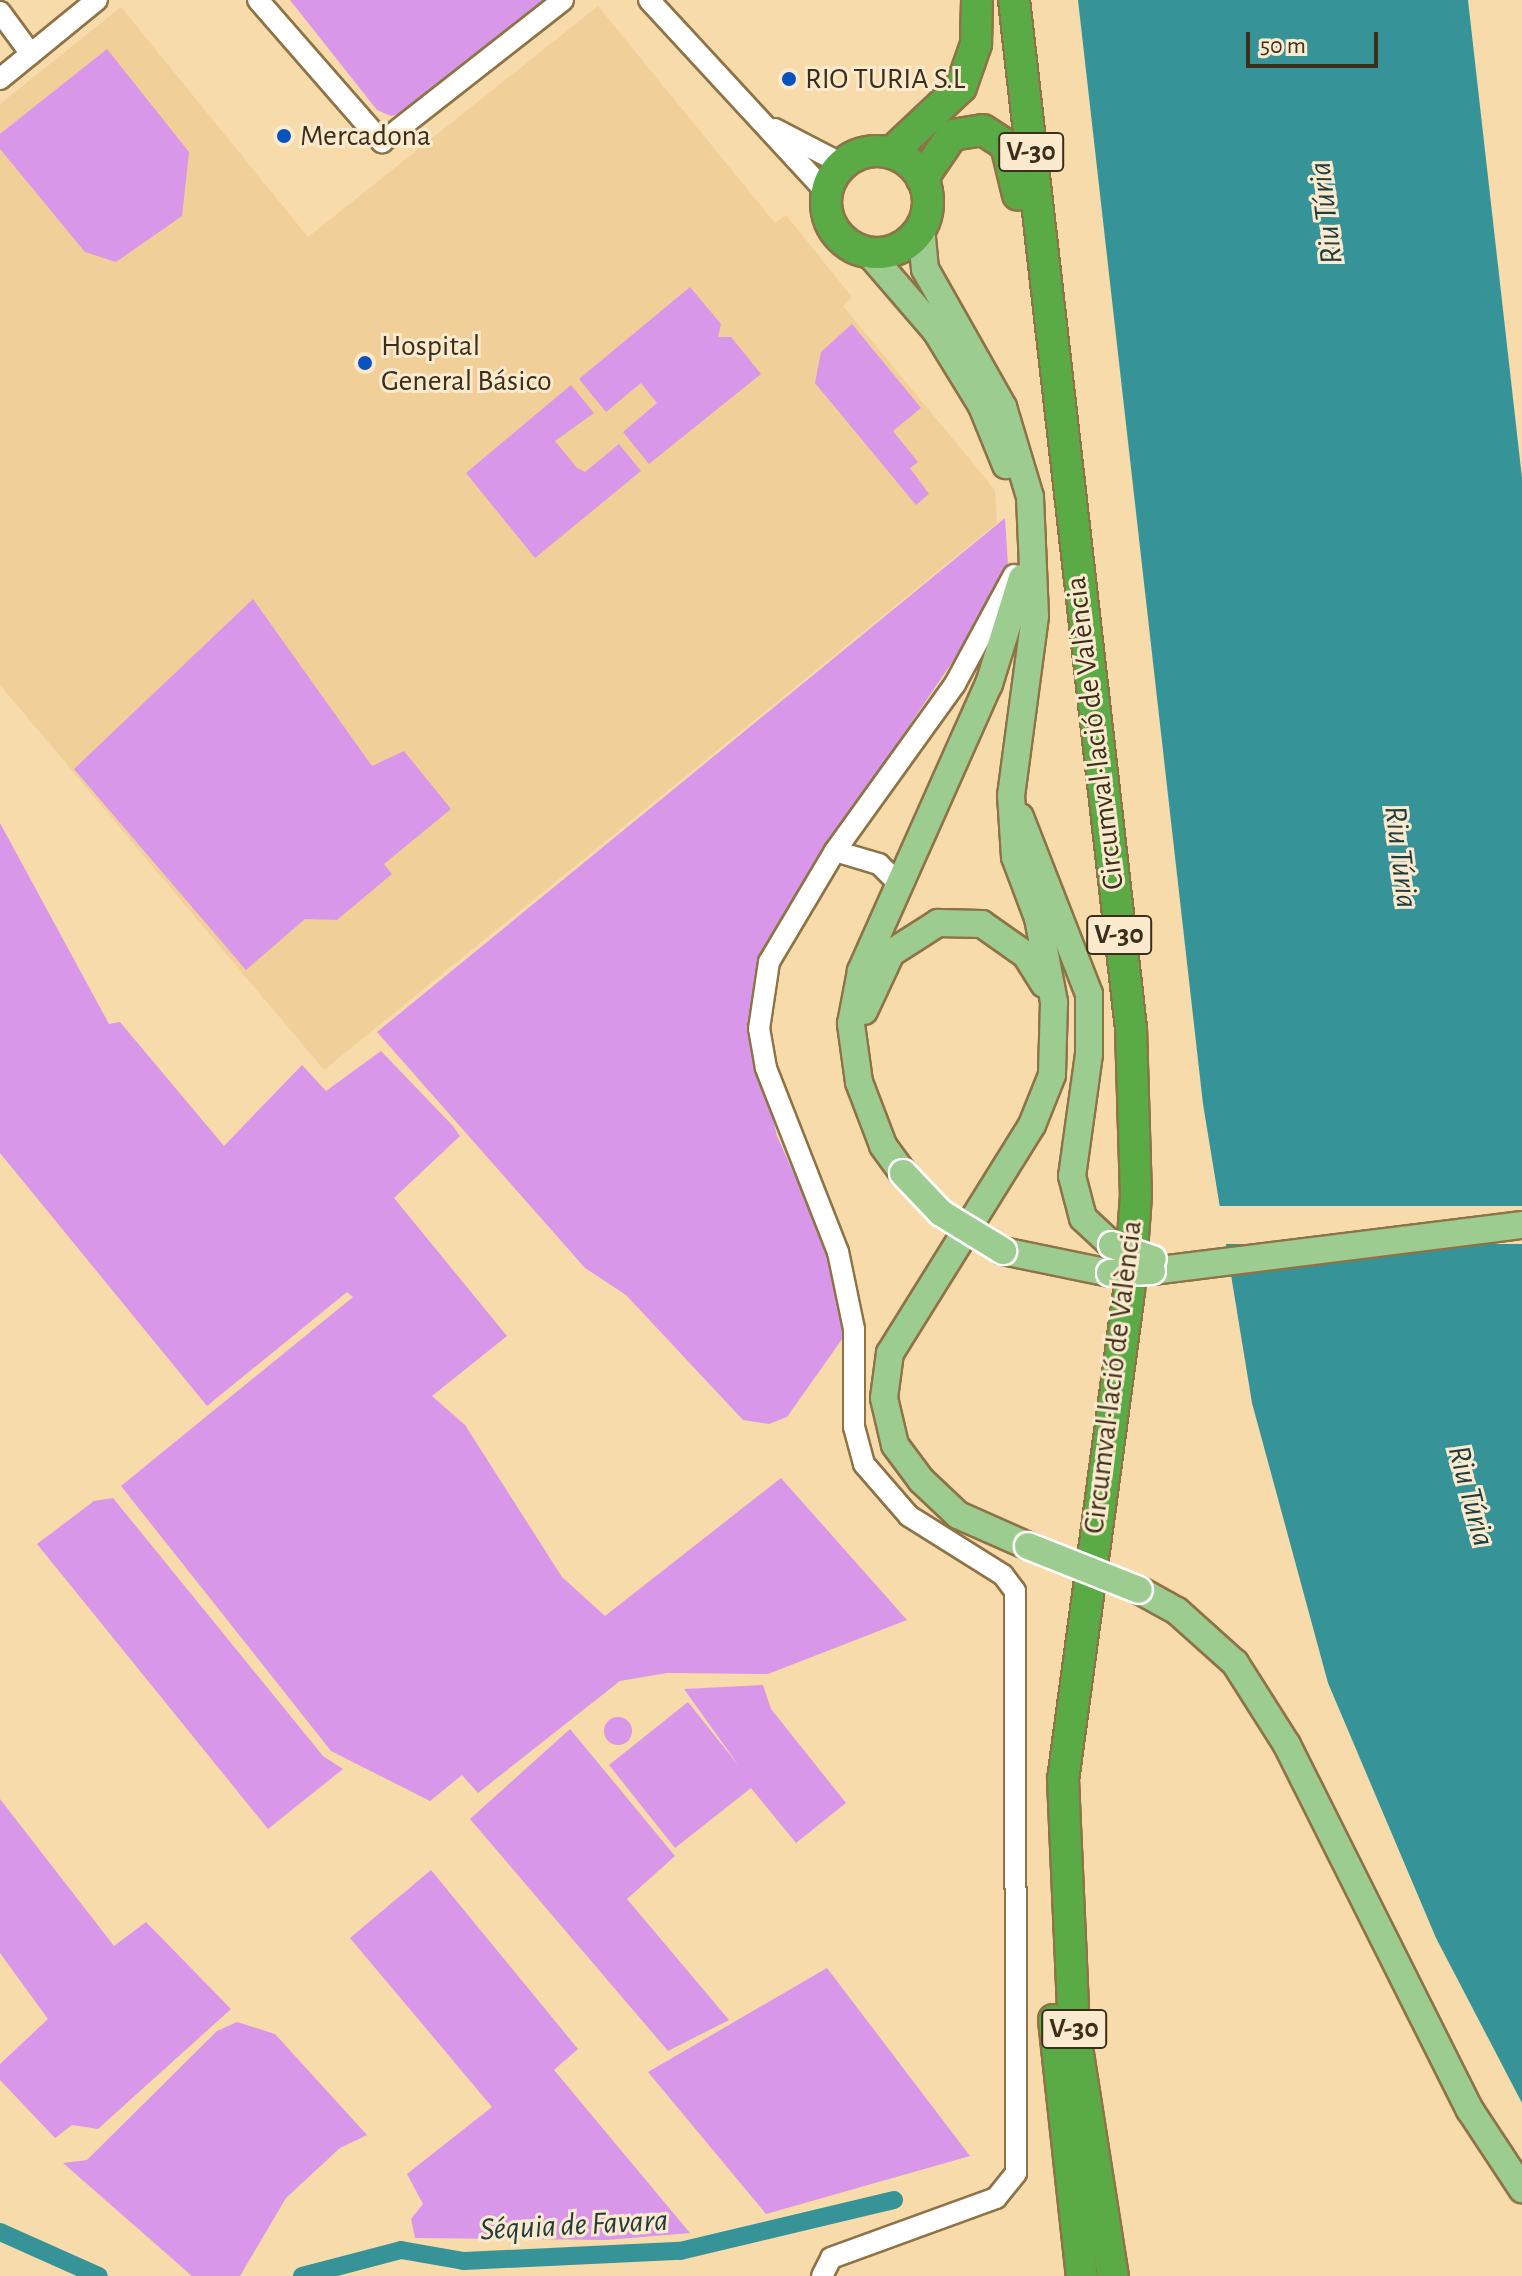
<!DOCTYPE html>
<html>
<head>
<meta charset="utf-8">
<style>
  body { margin:0 }
  #map { position:relative; width:1522px; height:2276px; overflow:hidden; background:#f8dbab; font-family:"Alegreya Sans",sans-serif }
  div>[style] { position:absolute }
  [style*='--x'] { left:calc(var(--x)*1px); top:calc(var(--y)*1px); width:calc(var(--w)*1px); rotate:calc(var(--a)*1deg) }
  .built>* { inset:0; background:#f1cf99 }
  .green>* { inset:0; background:#d997ea }
  .round { border-radius:50% }
  .water>* { inset:0; background:#369498 }
  .pier>* { inset:0; background:#f8dbab; transform-origin:0 0 }
  .canal>* { height:18px; margin:-9px; padding:0 9px; transform-origin:9px; border-radius:9px; background:#369498 }
  .roads { filter:drop-shadow(2px 0 #8e7346) drop-shadow(-2px 0 #8e7346) drop-shadow(0 2px #8e7346) drop-shadow(0 -2px #8e7346) }
  .minor>* { height:20px; margin:-10px; padding:0 10px; transform-origin:10px; border-radius:10px; background:#fff }
  .major>* { height:26px; margin:-13px; padding:0 13px; transform-origin:13px; border-radius:13px; background:#9ccc8f }
  .highway>* { height:30px; margin:-15px; padding:0 15px; transform-origin:15px; border-radius:15px; background:#5aaa45 }
  .highway>.ring { margin:-15px; padding:0; box-sizing:content-box; background:none; border:30px solid #5aaa45; border-radius:50% }
  .bridges { filter:drop-shadow(2px 0 #fff) drop-shadow(-2px 0 #fff) drop-shadow(0 2px #fff) drop-shadow(0 -2px #fff) }
  .major-bridge>* { height:26px; margin:-13px; padding:0 13px; transform-origin:13px; border-radius:13px; background:#9ccc8f }
  .dots>* { width:22px; height:22px; translate:-50% -50%; box-sizing:border-box; border:4px solid #fceace; border-radius:50% }
  span { translate:-50% -50%; white-space:nowrap; text-align:center; line-height:1.15; -webkit-text-stroke:6px #fceace; paint-order:stroke }
  .shield-label span { padding:2px 6px; background:#fceace; border:2px solid; border-radius:6px; -webkit-text-stroke-width:0 }
  .shield-label { font-size:28px; color:#3b2f1c; font-weight:700 }
  .poi-label { font-size:30px; color:#3b2f1c }
  .left { translate:0 -50%; text-align:left }
  .street-label { font-size:30px; color:#3b2f1c }
  .water-label { font-size:32px; color:#203d3e; font-style:italic }
  .scale { position:absolute; left:1246px; top:32px; width:132px; height:36px; box-sizing:border-box; border:4px solid #3b2f1c; border-top:0; padding-left:10px; font-size:24px; line-height:28px; white-space:nowrap; color:#3b2f1c; -webkit-text-stroke:6px #fceace; paint-order:stroke }
</style>
</head>
<body>
<div id="map">
  <div class="built">
    <i style="clip-path:polygon(598px 6px,775px 223px,786px 215px,852px 297px,843px 306px,995px 490px,997px 523px,324px 1070px,0 685px,0 104px,121px 7px,308px 237px)"></i>
  </div>
  <div class="green">
    <i style="clip-path:polygon(290px 0,543px 0,411px 111px,391px 116px,377px 110px)"></i>
    <i style="clip-path:polygon(107px 49px,189px 152px,182px 216px,116px 262px,85px 252px,0 149px,0 134px)"></i>
    <i style="clip-path:polygon(690px 287px,721px 324px,718px 337px,731px 337px,761px 374px,649px 464px,623px 432px,657px 403px,641px 383px,606px 412px,579px 379px)"></i>
    <i style="clip-path:polygon(852px 324px,921px 408px,893px 431px,918px 462px,910px 468px,929px 494px,916px 505px,815px 383px,821px 352px)"></i>
    <i style="clip-path:polygon(571px 385px,594px 413px,555px 441px,577px 468px,585px 472px,619px 444px,641px 471px,535px 558px,466px 473px)"></i>
    <i style="clip-path:polygon(1005px 518px,1008px 565px,984px 615px,823px 853px,751px 1025px,777px 1136px,826px 1246px,845px 1335px,787px 1417px,769px 1424px,743px 1420px,626px 1295px,585px 1268px,377px 1032px)"></i>
    <i style="clip-path:polygon(253px 599px,372px 766px,404px 751px,451px 809px,384px 864px,392px 874px,337px 920px,305px 919px,246px 970px,74px 769px)"></i>
    <i style="clip-path:polygon(0 823px,109px 1024px,120px 1022px,224px 1146px,302px 1065px,326px 1091px,381px 1051px,453px 1126px,460px 1136px,394px 1198px,507px 1336px,432px 1396px,465px 1425px,562px 1577px,605px 1616px,781px 1478px,907px 1620px,768px 1674px,667px 1673px,620px 1681px,478px 1793px,462px 1775px,430px 1801px,331px 1751px,121px 1486px,353px 1297px,347px 1292px,207px 1406px,0 1153px)"></i>
    <i style="clip-path:polygon(113px 1498px,323px 1756px,343px 1769px,268px 1829px,37px 1544px,94px 1501px)"></i>
    <i style="clip-path:polygon(763px 1685px,771px 1709px,846px 1803px,796px 1843px,751px 1788px,675px 1848px,609px 1765px,688px 1702px,739px 1766px,684px 1689px)"></i>
    <i class="round" style="left:604px;top:1717px;width:28px;height:28px"></i>
    <i style="clip-path:polygon(570px 1729px,675px 1856px,627px 1899px,729px 2020px,668px 2051px,470px 1819px)"></i>
    <i style="clip-path:polygon(0 1799px,114px 1946px,146px 1922px,231px 2009px,98px 2129px,72px 2125px,55px 2138px,0 2080px,0 2064px,48px 2019px,0 1953px)"></i>
    <i style="clip-path:polygon(431px 1870px,578px 2049px,554px 2070px,690px 2233px,607px 2240px,415px 2238px,411px 2219px,423px 2204px,407px 2174px,492px 2107px,350px 1938px)"></i>
    <i style="clip-path:polygon(827px 1968px,970px 2156px,766px 2214px,648px 2072px)"></i>
    <i style="clip-path:polygon(237px 2022px,275px 2034px,367px 2135px,340px 2148px,286px 2198px,240px 2276px,192px 2276px,63px 2163px,87px 2160px,217px 2031px)"></i>
  </div>
  <div class="water">
    <i style="clip-path:polygon(1078px 0,1468px 0,1522px 478px,1522px 2103px,1436px 1938px,1328px 1683px,1252px 1403px,1203px 1104px)"></i>
  </div>
  <div class="pier">
    <i style="left:1522px;top:1206px;width:38px;height:307px;rotate:90deg"></i>
  </div>
  <div class="canal">
    <i style="--x:0;--y:2232;--w:108;--a:24"></i>
    <i style="--x:302;--y:2276;--w:102;--a:-14.7"></i>
    <i style="--x:401;--y:2250;--w:64;--a:9.9"></i>
    <i style="--x:464;--y:2261;--w:216;--a:-2.7"></i>
    <i style="--x:680;--y:2251;--w:220;--a:-13.4"></i>
  </div>
  <div class="roads">
    <div class="minor">
      <i style="--x:258;--y:0;--w:189;--a:48.9"></i>
      <i style="--x:382;--y:142;--w:230;--a:-38.1"></i>
      <i style="--x:649;--y:0;--w:263;--a:47.3"></i>
      <i style="--x:0;--y:12;--w:52;--a:53.6"></i>
      <i style="--x:0;--y:79;--w:125;--a:-39.2"></i>
      <i style="--x:775;--y:129;--w:76;--a:27.6"></i>
      <i style="--x:835;--y:851;--w:46;--a:16.5"></i>
      <i style="--x:879;--y:864;--w:24;--a:45"></i>
      <i style="--x:822;--y:2276;--w:20;--a:-63"></i>
      <i style="--x:831;--y:2258;--w:176;--a:-20"></i>
      <i style="--x:996;--y:2198;--w:32;--a:-51"></i>
      <i style="--x:1016;--y:2173;--w:582;--a:-90.1"></i>
      <i style="--x:1015;--y:1591;--w:20;--a:-127"></i>
      <i style="--x:1003;--y:1575;--w:111;--a:-147.9"></i>
      <i style="--x:909;--y:1516;--w:69;--a:-130.9"></i>
      <i style="--x:864;--y:1464;--w:38;--a:-105"></i>
      <i style="--x:854;--y:1427;--w:98;--a:-90"></i>
      <i style="--x:854;--y:1329;--w:79;--a:-101.7"></i>
      <i style="--x:838;--y:1252;--w:198;--a:-111.4"></i>
      <i style="--x:766;--y:1068;--w:40;--a:-100"></i>
      <i style="--x:759;--y:1029;--w:68;--a:-81.5"></i>
      <i style="--x:769;--y:962;--w:129;--a:-59.3"></i>
      <i style="--x:835;--y:851;--w:206;--a:-54.3"></i>
      <i style="--x:955;--y:684;--w:124;--a:-61.6"></i>
    </div>
    <div class="major">
      <i style="--x:921;--y:227;--w:42;--a:84.6"></i>
      <i style="--x:925;--y:269;--w:159;--a:60.5"></i>
      <i style="--x:1003;--y:407;--w:94;--a:73.3"></i>
      <i style="--x:1030;--y:497;--w:119;--a:87.6"></i>
      <i style="--x:1035;--y:616;--w:181;--a:97.6"></i>
      <i style="--x:1011;--y:795;--w:62;--a:86.3"></i>
      <i style="--x:1015;--y:857;--w:65;--a:69.3"></i>
      <i style="--x:1038;--y:918;--w:86;--a:79.2"></i>
      <i style="--x:1054;--y:1002;--w:73;--a:91.6"></i>
      <i style="--x:1052;--y:1075;--w:54;--a:111.8"></i>
      <i style="--x:1032;--y:1125;--w:269;--a:121.9"></i>
      <i style="--x:890;--y:1353;--w:45;--a:97.6"></i>
      <i style="--x:884;--y:1398;--w:48;--a:76.8"></i>
      <i style="--x:895;--y:1445;--w:44;--a:53.4"></i>
      <i style="--x:921;--y:1480;--w:51;--a:43.4"></i>
      <i style="--x:958;--y:1515;--w:77;--a:23.9"></i>
      <i style="--x:868;--y:252;--w:104;--a:49.3"></i>
      <i style="--x:936;--y:331;--w:88;--a:58.5"></i>
      <i style="--x:982;--y:406;--w:64;--a:67.9"></i>
      <i style="--x:1020;--y:817;--w:190;--a:68.7"></i>
      <i style="--x:1089;--y:994;--w:60;--a:90"></i>
      <i style="--x:1089;--y:1054;--w:123;--a:97.9"></i>
      <i style="--x:1072;--y:1176;--w:43;--a:75.3"></i>
      <i style="--x:1083;--y:1218;--w:40;--a:43"></i>
      <i style="--x:864;--y:1011;--w:64;--a:-65"></i>
      <i style="--x:891;--y:953;--w:56;--a:-32.6"></i>
      <i style="--x:938;--y:923;--w:44;--a:1.3"></i>
      <i style="--x:982;--y:924;--w:54;--a:35.2"></i>
      <i style="--x:1026;--y:955;--w:34;--a:58"></i>
      <i style="--x:903;--y:1173;--w:34;--a:-126"></i>
      <i style="--x:883;--y:1145;--w:67;--a:-110.9"></i>
      <i style="--x:859;--y:1082;--w:59;--a:-97.9"></i>
      <i style="--x:851;--y:1024;--w:54;--a:-79.3"></i>
      <i style="--x:861;--y:971;--w:314;--a:-66"></i>
      <i style="--x:989;--y:684;--w:111;--a:-72.7"></i>
      <i style="--x:1003;--y:1251;--w:109;--a:11.6"></i>
      <i style="--x:1152;--y:1271;--w:373;--a:-7.1"></i>
      <i style="--x:1139;--y:1590;--w:43;--a:28.9"></i>
      <i style="--x:1177;--y:1611;--w:78;--a:41.9"></i>
      <i style="--x:1235;--y:1663;--w:97;--a:57.6"></i>
      <i style="--x:1287;--y:1745;--w:408;--a:63.4"></i>
      <i style="--x:1470;--y:2110;--w:95;--a:56.6"></i>
    </div>
    <div class="highway">
      <i style="--x:1014;--y:0;--w:1036;--a:83.51"></i>
      <i style="--x:1131;--y:1029;--w:166;--a:88.3"></i>
      <i style="--x:1136;--y:1195;--w:97;--a:94.1"></i>
      <i style="--x:1129;--y:1292;--w:491;--a:97.7"></i>
      <i style="--x:1063;--y:1779;--w:249;--a:87.5"></i>
      <i style="--x:1074;--y:2028;--w:251;--a:81.1"></i>
      <i class="ring" style="left:826px;top:151px;width:72px;height:72px"></i>
      <i style="--x:891;--y:153;--w:96;--a:-43.3"></i>
      <i style="--x:961;--y:87;--w:46;--a:-70.8"></i>
      <i style="--x:976;--y:44;--w:44;--a:-88.7"></i>
      <i style="--x:922;--y:179;--w:53;--a:-55.7"></i>
      <i style="--x:952;--y:135;--w:31;--a:-9"></i>
      <i style="--x:983;--y:130;--w:27;--a:33"></i>
      <i style="--x:1006;--y:145;--w:51;--a:76.5"></i>
      <i style="--x:1054;--y:2020;--w:258;--a:83.8"></i>
    </div>
  </div>
  <div class="bridges">
    <div class="major-bridge">
      <i style="--x:903;--y:1173;--w:55;--a:46.5"></i>
      <i style="--x:941;--y:1213;--w:73;--a:31.5"></i>
      <i style="--x:1112;--y:1245;--w:43;--a:18.9"></i>
      <i style="--x:1110;--y:1273;--w:42;--a:-2.7"></i>
      <i style="--x:1028;--y:1546;--w:119;--a:21.6"></i>
    </div>
  </div>
  <div class="dots">
    <i style="left:789px;top:79px;background:#0953bd"></i>
    <i style="left:284px;top:136px;background:#0953bd"></i>
    <i style="left:365px;top:363px;background:#0953bd"></i>
  </div>
  <div class="shield-label">
    <span style="left:1031px;top:152px">V-30</span>
    <span style="left:1119px;top:935px">V-30</span>
    <span style="left:1074px;top:2029px">V-30</span>
  </div>
  <div class="poi-label">
    <span class="left" style="left:805px;top:79px">RIO TURIA S.L</span>
    <span class="left" style="left:300px;top:136px">Mercadona</span>
    <span class="left" style="left:381px;top:363px">Hospital<br>General Básico</span>
  </div>
  <div class="street-label">
    <span style="left:1095px;top:733px;rotate:-97deg">Circumval·lació de València</span>
    <span style="left:1113px;top:1377px;rotate:-83deg">Circumval·lació de València</span>
  </div>
  <div class="water-label">
    <span style="left:1326px;top:213px;rotate:-97deg">Riu Túria</span>
    <span style="left:1401px;top:857px;rotate:83deg">Riu Túria</span>
    <span style="left:1471px;top:1496px;rotate:75deg">Riu Túria</span>
    <span style="left:574px;top:2225px;rotate:-3deg">Séquia de Favara</span>
  </div>
  <div class="scale">50 m</div>
</div>
</body>
</html>
